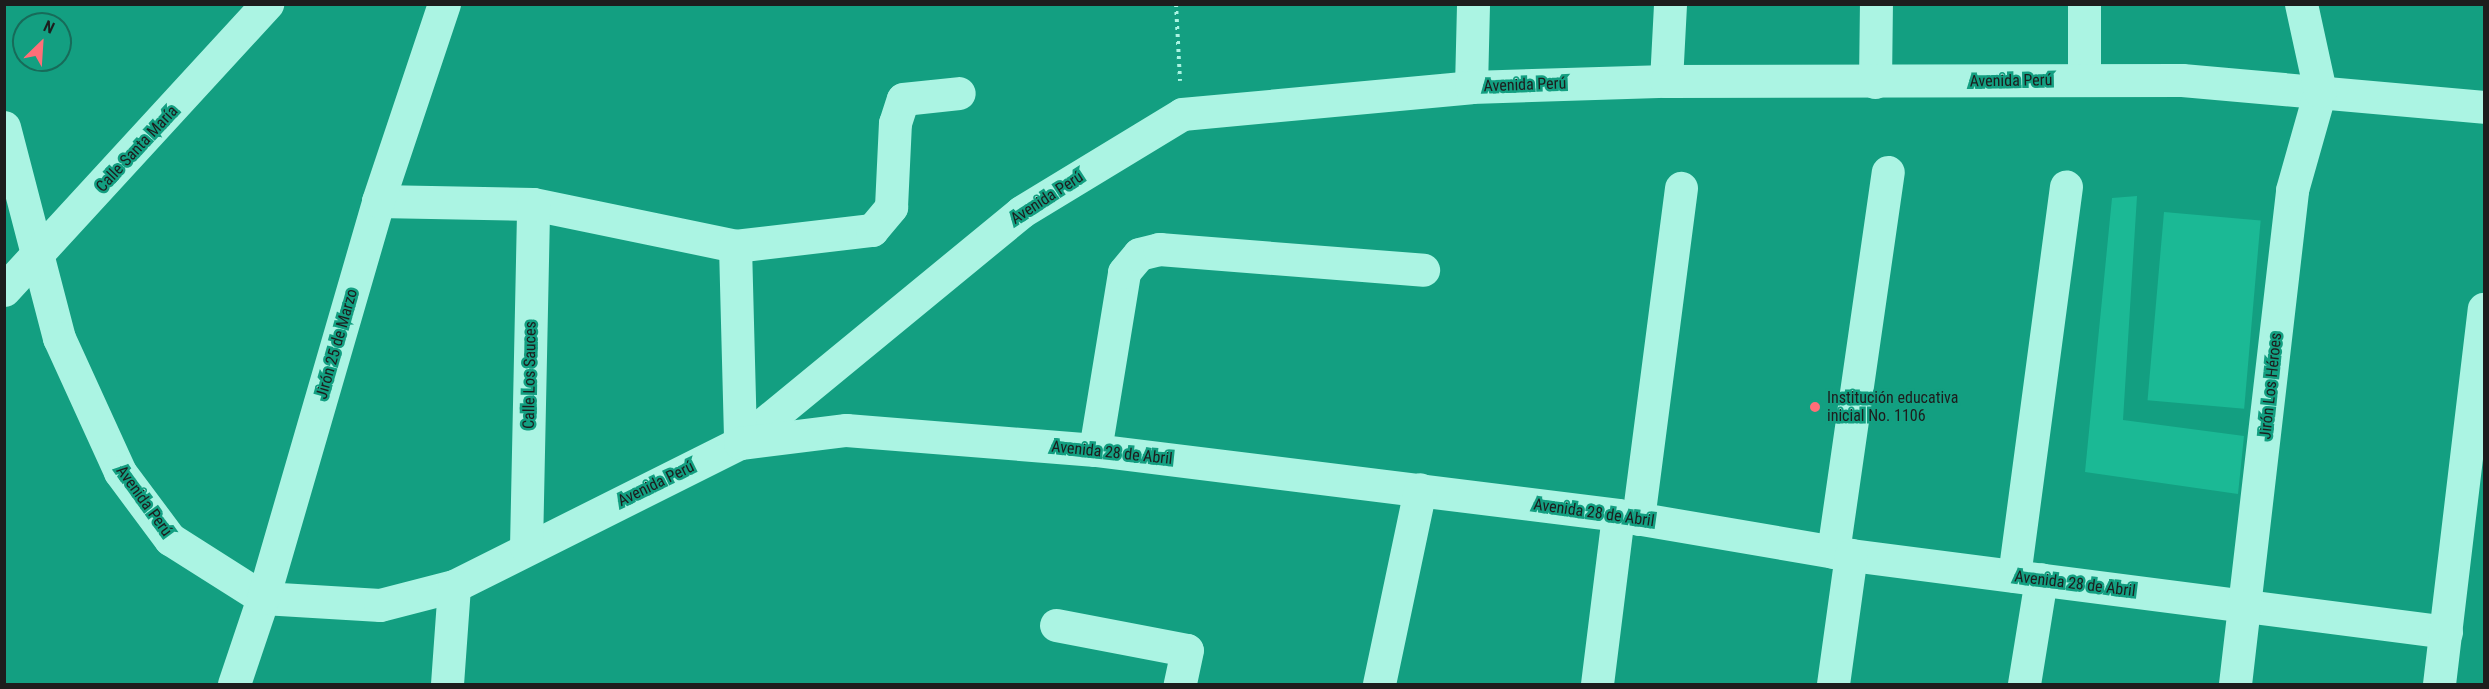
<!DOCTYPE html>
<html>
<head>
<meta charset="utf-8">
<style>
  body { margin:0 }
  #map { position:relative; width:2489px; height:689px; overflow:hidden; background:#139f81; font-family:"Roboto Condensed",sans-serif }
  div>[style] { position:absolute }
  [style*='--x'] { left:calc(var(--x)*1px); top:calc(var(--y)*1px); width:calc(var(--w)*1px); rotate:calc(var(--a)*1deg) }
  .green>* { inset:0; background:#1bb995; transform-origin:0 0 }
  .path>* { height:4px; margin-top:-2px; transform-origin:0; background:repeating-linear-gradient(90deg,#abf4e3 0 3px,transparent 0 7.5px) }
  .minor>* { height:33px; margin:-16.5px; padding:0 16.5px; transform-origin:16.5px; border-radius:16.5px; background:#abf4e3 }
  .dots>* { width:16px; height:16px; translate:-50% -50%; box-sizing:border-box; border:3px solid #139f81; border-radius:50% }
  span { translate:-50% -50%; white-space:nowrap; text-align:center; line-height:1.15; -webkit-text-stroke:5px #139f81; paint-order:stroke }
  .street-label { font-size:16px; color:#1d1d1d }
  .poi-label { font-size:16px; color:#1d1d1d }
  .left { translate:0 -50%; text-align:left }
  .frame { position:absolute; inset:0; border:6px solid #1d1d1d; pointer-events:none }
  .north { position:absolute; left:12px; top:12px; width:60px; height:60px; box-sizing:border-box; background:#139f81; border:2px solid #176b59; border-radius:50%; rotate:25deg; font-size:16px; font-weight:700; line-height:24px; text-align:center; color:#1d1d1d }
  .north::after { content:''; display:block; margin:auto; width:21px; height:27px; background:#ff6e78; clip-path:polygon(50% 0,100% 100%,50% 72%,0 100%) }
</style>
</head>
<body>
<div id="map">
  <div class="green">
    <i style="clip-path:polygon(2137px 196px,2123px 420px,2244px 436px,2238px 494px,2085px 472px,2112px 198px)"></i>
    <i style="left:2164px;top:212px;width:97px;height:189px;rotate:5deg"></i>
  </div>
  <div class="path">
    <i style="--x:1176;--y:4;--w:77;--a:87"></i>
  </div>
  <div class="minor">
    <i style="--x:2084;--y:80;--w:76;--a:-90"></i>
    <i style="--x:1666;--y:81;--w:77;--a:-87"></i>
    <i style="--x:1875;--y:82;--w:78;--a:-89.3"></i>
    <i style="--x:1471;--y:87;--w:83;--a:-88.6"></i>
    <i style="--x:4;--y:127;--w:218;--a:75.4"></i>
    <i style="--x:59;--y:338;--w:147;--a:65.5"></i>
    <i style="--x:120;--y:472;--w:84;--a:53.3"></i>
    <i style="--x:170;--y:539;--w:110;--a:32.4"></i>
    <i style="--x:263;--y:598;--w:117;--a:3.4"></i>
    <i style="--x:380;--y:605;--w:76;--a:-14.4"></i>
    <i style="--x:454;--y:586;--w:320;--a:-26.6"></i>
    <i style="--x:740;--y:443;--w:364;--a:-39.4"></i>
    <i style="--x:1021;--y:212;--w:188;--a:-31.3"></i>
    <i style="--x:1182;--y:114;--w:290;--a:-5.3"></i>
    <i style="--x:1471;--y:87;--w:195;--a:-1.8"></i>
    <i style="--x:1666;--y:81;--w:516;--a:-0.11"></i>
    <i style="--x:2182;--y:80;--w:303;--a:5.1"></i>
    <i style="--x:378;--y:201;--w:155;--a:1.1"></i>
    <i style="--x:533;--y:204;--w:206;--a:11.7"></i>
    <i style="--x:735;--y:246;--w:138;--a:-6.7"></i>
    <i style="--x:872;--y:230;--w:30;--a:-50"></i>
    <i style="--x:891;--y:207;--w:84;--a:-87.3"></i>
    <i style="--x:895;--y:123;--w:25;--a:-72"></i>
    <i style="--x:903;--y:99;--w:56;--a:-6.1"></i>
    <i style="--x:735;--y:246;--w:197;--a:88.5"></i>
    <i style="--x:4;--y:290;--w:389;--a:-47.4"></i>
    <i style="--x:740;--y:443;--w:107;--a:-7"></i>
    <i style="--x:846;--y:430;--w:250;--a:4.6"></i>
    <i style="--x:1095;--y:450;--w:527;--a:7.08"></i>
    <i style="--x:1618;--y:515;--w:236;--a:9.7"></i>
    <i style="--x:1851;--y:555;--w:600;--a:7.37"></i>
    <i style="--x:1095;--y:450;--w:180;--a:-80.7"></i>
    <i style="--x:1124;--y:272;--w:23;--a:-50"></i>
    <i style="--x:1139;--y:254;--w:21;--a:-14"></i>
    <i style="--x:1159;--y:249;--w:265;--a:4.5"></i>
    <i style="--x:1638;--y:519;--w:334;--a:-82.6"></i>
    <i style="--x:526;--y:547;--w:343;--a:-88.8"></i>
    <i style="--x:1833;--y:552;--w:384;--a:-81.8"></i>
    <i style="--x:2014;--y:576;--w:393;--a:-82.4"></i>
    <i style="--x:1056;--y:625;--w:133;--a:10.8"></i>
    <i style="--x:1187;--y:650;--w:35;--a:102"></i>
    <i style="--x:234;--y:684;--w:91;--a:-71.4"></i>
    <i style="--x:263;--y:598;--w:413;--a:-73.8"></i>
    <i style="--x:378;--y:201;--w:208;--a:-71.5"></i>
    <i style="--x:447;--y:684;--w:98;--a:-85.9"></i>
    <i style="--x:1379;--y:684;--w:199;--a:-78.1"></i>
    <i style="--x:1597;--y:684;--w:170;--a:-82.9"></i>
    <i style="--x:1833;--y:684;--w:130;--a:-82.1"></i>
    <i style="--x:2024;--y:684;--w:106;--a:-80.8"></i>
    <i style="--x:2235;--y:684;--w:497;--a:-83.4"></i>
    <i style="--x:2292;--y:190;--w:103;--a:-74.2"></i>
    <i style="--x:2320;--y:91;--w:89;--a:-102.3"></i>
    <i style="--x:2439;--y:684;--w:378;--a:-83.2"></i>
  </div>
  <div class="dots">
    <i style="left:1815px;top:407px;background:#ff6e78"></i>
  </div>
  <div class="street-label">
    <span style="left:2011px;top:81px;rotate:-1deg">Avenida Perú</span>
    <span style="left:1525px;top:85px;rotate:-2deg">Avenida Perú</span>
    <span style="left:137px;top:149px;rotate:-47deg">Calle Santa María</span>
    <span style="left:1047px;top:198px;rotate:-33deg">Avenida Perú</span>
    <span style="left:337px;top:344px;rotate:-74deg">Jirón 25 de Marzo</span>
    <span style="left:530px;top:375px;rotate:-89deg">Calle Los Sauces</span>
    <span style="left:2271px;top:386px;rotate:-84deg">Jirón Los Héroes</span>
    <span style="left:1112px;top:453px;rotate:6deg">Avenida 28 de Abril</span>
    <span style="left:656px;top:484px;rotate:-26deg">Avenida Perú</span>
    <span style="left:144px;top:501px;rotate:54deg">Avenida Perú</span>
    <span style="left:1594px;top:513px;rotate:8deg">Avenida 28 de Abril</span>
    <span style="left:2075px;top:584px;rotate:7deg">Avenida 28 de Abril</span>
  </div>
  <div class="poi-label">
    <span class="left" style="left:1827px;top:407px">Institución educativa<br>inicial No. 1106</span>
  </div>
  <div class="frame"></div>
  <div class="north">N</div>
</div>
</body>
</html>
